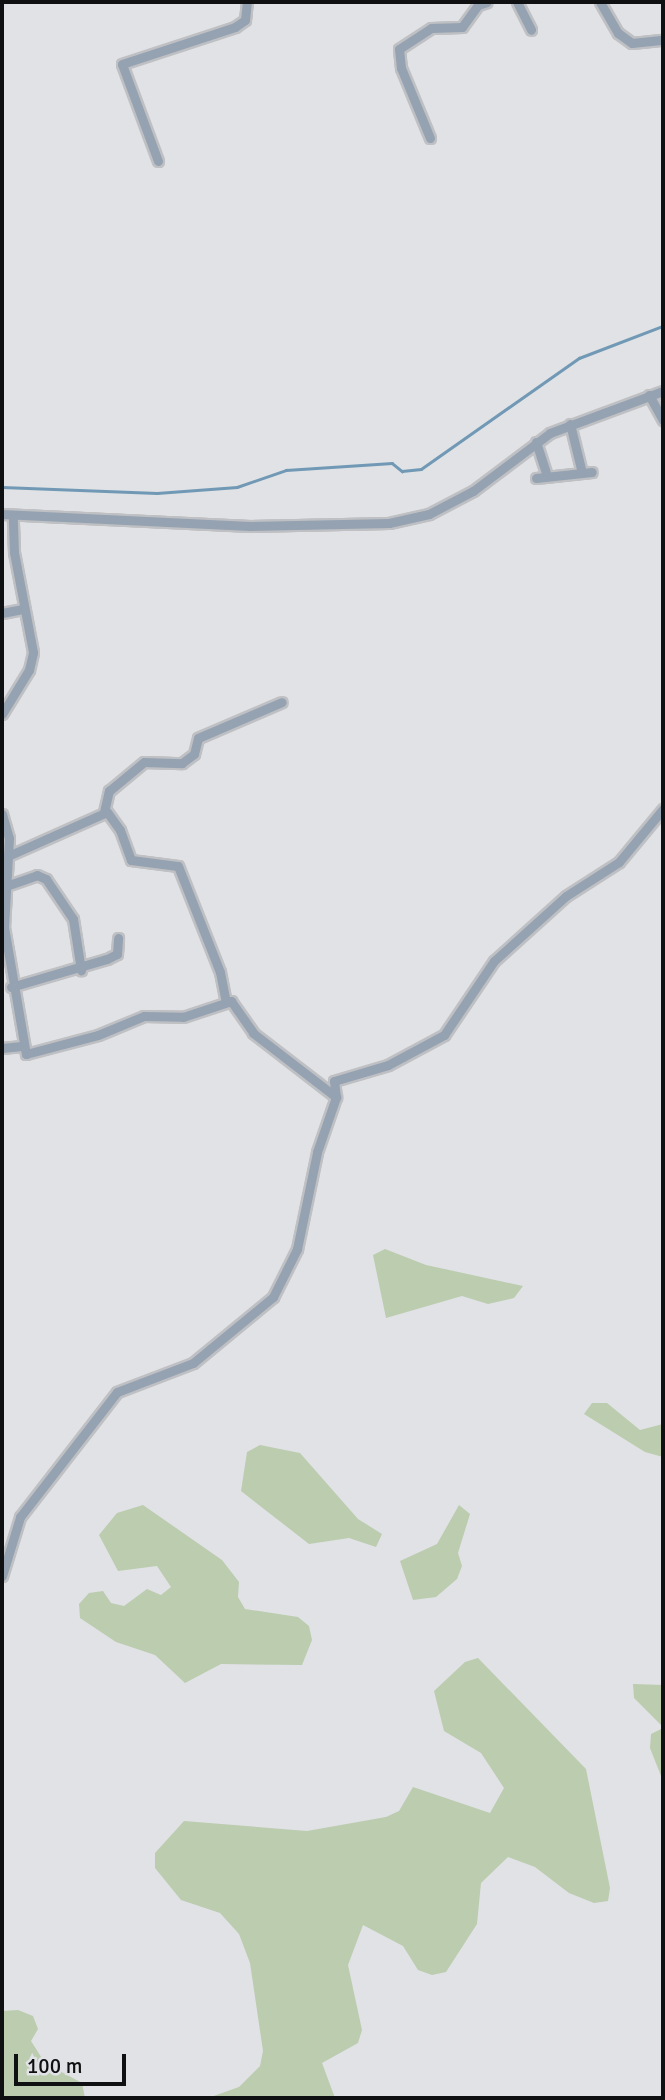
<!DOCTYPE html>
<html>
<head>
<meta charset="utf-8">
<style>
  body { margin:0 }
  #map { position:relative; width:665px; height:2100px; overflow:hidden; background:#e0e2e5; font-family:Signika,sans-serif }
  div>[style] { position:absolute }
  [style*='--x'] { left:calc(var(--x)*1px); top:calc(var(--y)*1px); width:calc(var(--w)*1px); rotate:calc(var(--a)*1deg) }
  .green>* { inset:0; background:#bcccaf }
  .stream>* { height:2.5px; margin:-1.25px; padding:0 1.25px; transform-origin:1.25px; border-radius:1.25px; background:#7199b5 }
  .roads { filter:drop-shadow(2px 0 #bfc0c3) drop-shadow(-2px 0 #bfc0c3) drop-shadow(0 2px #bfc0c3) drop-shadow(0 -2px #bfc0c3) }
  .minor>* { height:9px; margin:-4.5px; padding:0 4.5px; transform-origin:4.5px; border-radius:4.5px; background:#95a2b2 }
  span { translate:-50% -50%; white-space:nowrap; text-align:center; line-height:1.15; -webkit-text-stroke:5px #e0e2e5; paint-order:stroke }
  .frame { position:absolute; inset:0; border:4px solid #0f1011; pointer-events:none }
  .scale { position:absolute; left:14px; top:2054px; width:112px; height:32px; box-sizing:border-box; border:4px solid #0f1011; border-top:0; padding-left:9px; font-size:21px; line-height:24px; white-space:nowrap; color:#0f1011; -webkit-text-stroke:5px #e0e2e5; paint-order:stroke }
</style>
</head>
<body>
<div id="map">
  <div class="green">
    <i style="clip-path:polygon(385px 1249px,426px 1265px,523px 1286px,514px 1298px,488px 1304px,462px 1296px,386px 1318px,373px 1255px)"></i>
    <i style="clip-path:polygon(592px 1403px,607px 1403px,640px 1430px,663px 1424px,663px 1457px,645px 1452px,584px 1414px)"></i>
    <i style="clip-path:polygon(260px 1445px,300px 1453px,358px 1519px,382px 1534px,376px 1547px,349px 1538px,309px 1544px,241px 1491px,247px 1452px)"></i>
    <i style="clip-path:polygon(143px 1505px,222px 1560px,239px 1582px,238px 1597px,245px 1609px,298px 1617px,309px 1626px,312px 1640px,302px 1665px,221px 1664px,185px 1683px,155px 1655px,116px 1642px,80px 1618px,79px 1604px,89px 1593px,103px 1591px,111px 1603px,124px 1606px,147px 1589px,161px 1595px,171px 1587px,157px 1566px,118px 1571px,99px 1535px,117px 1513px)"></i>
    <i style="clip-path:polygon(459px 1505px,470px 1514px,458px 1553px,462px 1566px,457px 1579px,436px 1597px,413px 1600px,400px 1561px,437px 1544px)"></i>
    <i style="clip-path:polygon(478px 1658px,586px 1769px,610px 1888px,608px 1901px,594px 1903px,569px 1893px,535px 1867px,508px 1857px,481px 1883px,477px 1924px,446px 1972px,432px 1975px,418px 1970px,403px 1946px,363px 1925px,348px 1965px,362px 2030px,358px 2043px,322px 2063px,335px 2098px,208px 2098px,239px 2087px,260px 2066px,263px 2051px,250px 1963px,239px 1934px,220px 1913px,181px 1900px,155px 1868px,155px 1853px,184px 1821px,307px 1831px,386px 1817px,399px 1811px,413px 1787px,490px 1813px,504px 1788px,481px 1753px,444px 1731px,434px 1691px,465px 1662px)"></i>
    <i style="clip-path:polygon(633px 1684px,663px 1685px,663px 1727px,634px 1698px)"></i>
    <i style="clip-path:polygon(663px 1728px,663px 1781px,650px 1748px,651px 1734px)"></i>
    <i style="clip-path:polygon(18px 2010px,33px 2016px,38px 2029px,31px 2041px,45px 2063px,82px 2083px,85px 2098px,2px 2098px,2px 2011px)"></i>
  </div>
  <div class="stream">
    <i style="--x:2;--y:487;--w:155;--a:2.2"></i>
    <i style="--x:157;--y:493;--w:80;--a:-4.3"></i>
    <i style="--x:237;--y:487;--w:52;--a:-19.1"></i>
    <i style="--x:286;--y:470;--w:106;--a:-3.8"></i>
    <i style="--x:392;--y:463;--w:13;--a:39"></i>
    <i style="--x:402;--y:471;--w:19;--a:-6"></i>
    <i style="--x:421;--y:469;--w:193;--a:-35.1"></i>
    <i style="--x:579;--y:358;--w:90;--a:-20.9"></i>
  </div>
  <div class="roads">
    <div class="minor">
      <i style="--x:517;--y:2;--w:31;--a:63"></i>
      <i style="--x:600;--y:2;--w:36;--a:60"></i>
      <i style="--x:618;--y:33;--w:17;--a:36"></i>
      <i style="--x:632;--y:43;--w:31;--a:-6"></i>
      <i style="--x:430;--y:138;--w:76;--a:-112.5"></i>
      <i style="--x:401;--y:68;--w:19;--a:-96"></i>
      <i style="--x:399;--y:49;--w:38;--a:-33"></i>
      <i style="--x:431;--y:28;--w:31;--a:-2"></i>
      <i style="--x:462;--y:27;--w:27;--a:-54"></i>
      <i style="--x:478;--y:5;--w:9;--a:-18"></i>
      <i style="--x:158;--y:161;--w:103;--a:-110.4"></i>
      <i style="--x:122;--y:64;--w:119;--a:-18.1"></i>
      <i style="--x:235;--y:27;--w:12;--a:-35"></i>
      <i style="--x:245;--y:20;--w:18;--a:-84"></i>
      <i style="--x:649;--y:395;--w:29;--a:61"></i>
      <i style="--x:570;--y:424;--w:50;--a:76.2"></i>
      <i style="--x:536;--y:442;--w:36;--a:72"></i>
      <i style="--x:536;--y:478;--w:56;--a:-6.1"></i>
      <i style="--x:2;--y:514;--w:248;--a:2.8"></i>
      <i style="--x:250;--y:526;--w:139;--a:-1.2"></i>
      <i style="--x:389;--y:523;--w:41;--a:-12.7"></i>
      <i style="--x:429;--y:514;--w:50;--a:-27.6"></i>
      <i style="--x:473;--y:491;--w:96;--a:-37"></i>
      <i style="--x:550;--y:433;--w:121;--a:-20.4"></i>
      <i style="--x:2;--y:613;--w:21;--a:-11"></i>
      <i style="--x:2;--y:714;--w:52;--a:-58.5"></i>
      <i style="--x:29;--y:670;--w:18;--a:-77"></i>
      <i style="--x:33;--y:652;--w:102;--a:-100.8"></i>
      <i style="--x:14;--y:552;--w:37;--a:-92"></i>
      <i style="--x:104;--y:812;--w:22;--a:-77"></i>
      <i style="--x:109;--y:791;--w:45;--a:-39.6"></i>
      <i style="--x:144;--y:762;--w:38;--a:2"></i>
      <i style="--x:182;--y:763;--w:15;--a:-37"></i>
      <i style="--x:194;--y:754;--w:16;--a:-76"></i>
      <i style="--x:198;--y:738;--w:91;--a:-23.2"></i>
      <i style="--x:2;--y:814;--w:25;--a:74"></i>
      <i style="--x:9;--y:838;--w:89;--a:93.2"></i>
      <i style="--x:4;--y:927;--w:129;--a:80.2"></i>
      <i style="--x:26;--y:1054;--w:74;--a:-14.8"></i>
      <i style="--x:98;--y:1035;--w:50;--a:-22.4"></i>
      <i style="--x:144;--y:1016;--w:39;--a:1"></i>
      <i style="--x:183;--y:1017;--w:51;--a:-18.4"></i>
      <i style="--x:231;--y:1001;--w:39;--a:55"></i>
      <i style="--x:253;--y:1033;--w:105;--a:37.6"></i>
      <i style="--x:8;--y:856;--w:108;--a:-24"></i>
      <i style="--x:107;--y:812;--w:22;--a:54"></i>
      <i style="--x:120;--y:830;--w:32;--a:70"></i>
      <i style="--x:131;--y:860;--w:47;--a:7.3"></i>
      <i style="--x:178;--y:866;--w:114;--a:68.4"></i>
      <i style="--x:220;--y:972;--w:31;--a:79"></i>
      <i style="--x:3;--y:887;--w:36;--a:-19"></i>
      <i style="--x:37;--y:875;--w:10;--a:24"></i>
      <i style="--x:46;--y:879;--w:48;--a:56"></i>
      <i style="--x:73;--y:919;--w:52;--a:81.1"></i>
      <i style="--x:11;--y:987;--w:100;--a:-16.3"></i>
      <i style="--x:107;--y:959;--w:11;--a:-27"></i>
      <i style="--x:117;--y:954;--w:16;--a:-86"></i>
      <i style="--x:2;--y:1048;--w:20;--a:-6"></i>
      <i style="--x:2;--y:1576;--w:62;--a:-73"></i>
      <i style="--x:20;--y:1517;--w:158;--a:-52.2"></i>
      <i style="--x:117;--y:1392;--w:81;--a:-20.9"></i>
      <i style="--x:193;--y:1363;--w:104;--a:-39.5"></i>
      <i style="--x:273;--y:1297;--w:54;--a:-63.4"></i>
      <i style="--x:297;--y:1249;--w:99;--a:-78.3"></i>
      <i style="--x:317;--y:1152;--w:58;--a:-70.9"></i>
      <i style="--x:336;--y:1097;--w:16;--a:-97"></i>
      <i style="--x:334;--y:1081;--w:56;--a:-16.5"></i>
      <i style="--x:388;--y:1065;--w:64;--a:-28.2"></i>
      <i style="--x:444;--y:1035;--w:89;--a:-56"></i>
      <i style="--x:494;--y:961;--w:97;--a:-42.1"></i>
      <i style="--x:566;--y:896;--w:63;--a:-32.7"></i>
      <i style="--x:619;--y:862;--w:69;--a:-50.3"></i>
    </div>
  </div>
  <div class="frame"></div>
  <div class="scale">100 m</div>
</div>
</body>
</html>
